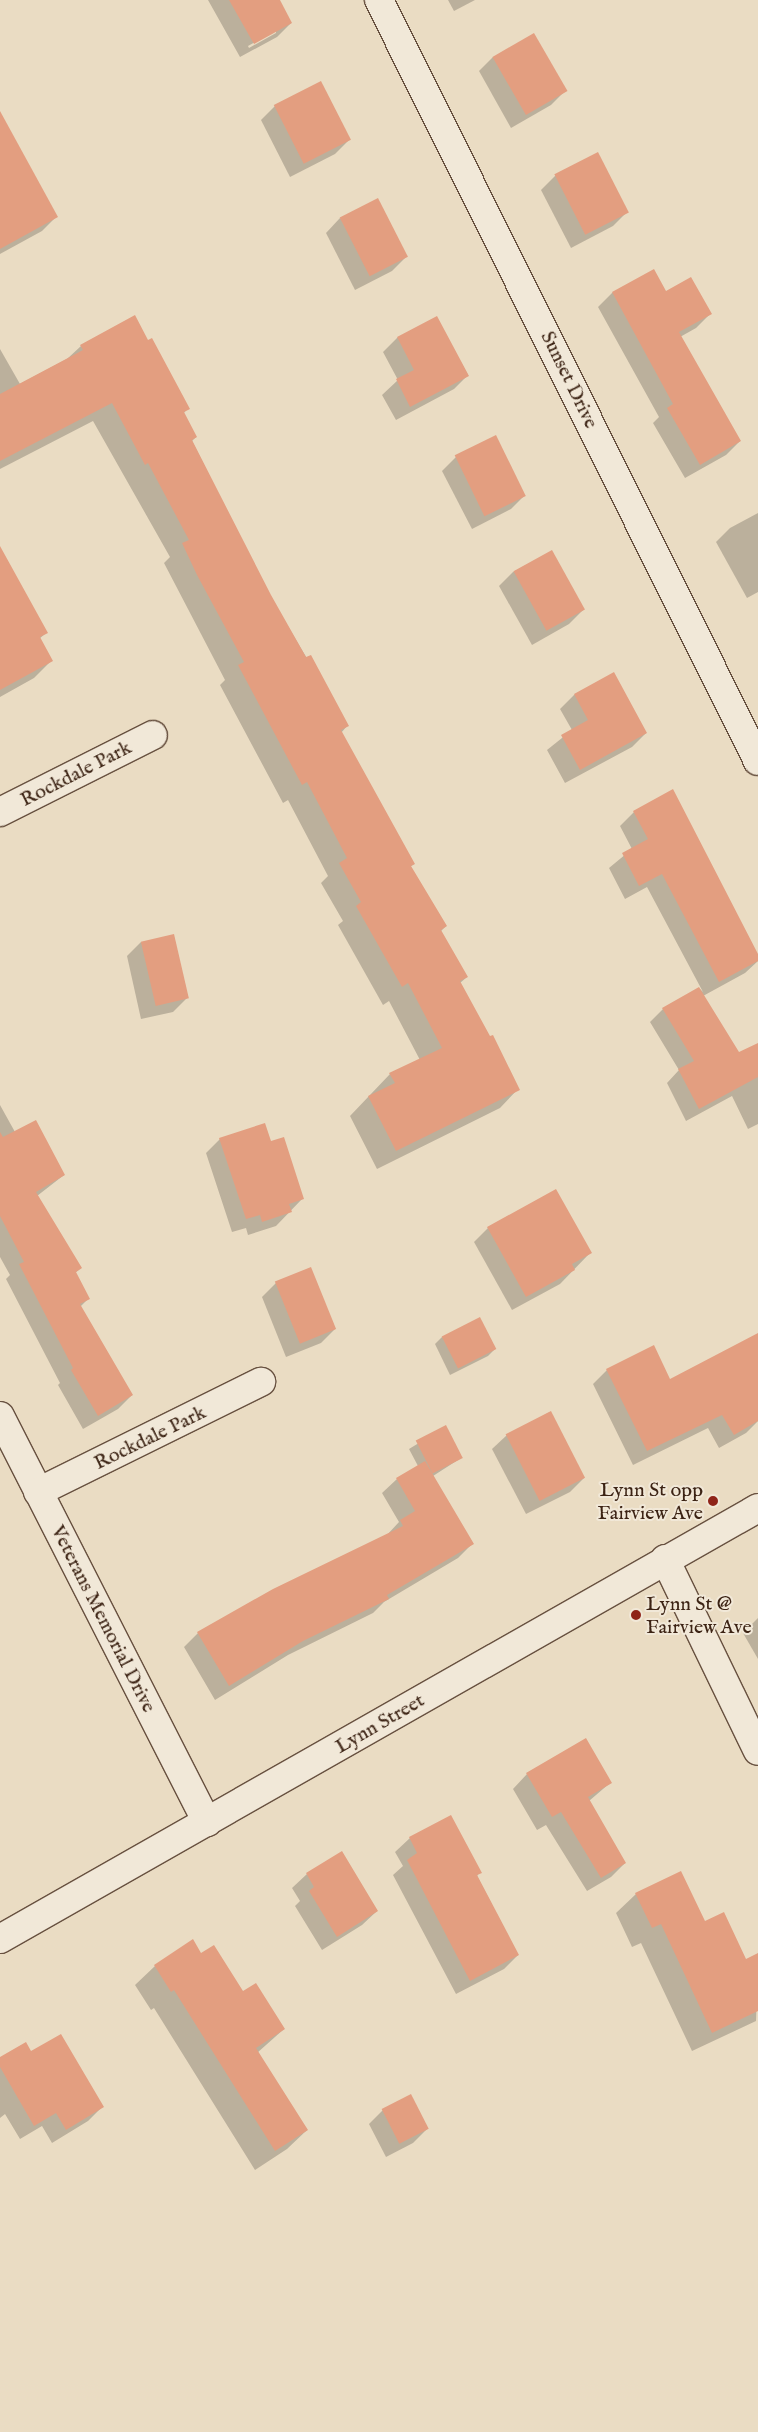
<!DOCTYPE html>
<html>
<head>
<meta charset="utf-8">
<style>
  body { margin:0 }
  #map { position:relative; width:758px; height:2432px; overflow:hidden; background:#eadcc3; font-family:"IM FELL English",serif }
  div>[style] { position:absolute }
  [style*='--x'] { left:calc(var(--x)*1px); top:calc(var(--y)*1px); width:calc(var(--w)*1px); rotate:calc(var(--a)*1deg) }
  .shadow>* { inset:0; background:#0003 }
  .building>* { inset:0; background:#e39e80; transform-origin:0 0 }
  .roads { filter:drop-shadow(1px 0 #685140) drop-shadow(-1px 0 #685140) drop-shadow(0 1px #685140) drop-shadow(0 -1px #685140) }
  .minor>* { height:28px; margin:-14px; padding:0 14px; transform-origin:14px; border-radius:14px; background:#f1e8d8 }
  .secondary>* { height:28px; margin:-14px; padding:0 14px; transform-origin:14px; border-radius:14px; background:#f1e8d8 }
  .dots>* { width:14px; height:14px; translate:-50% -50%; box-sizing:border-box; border:2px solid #f1e8d8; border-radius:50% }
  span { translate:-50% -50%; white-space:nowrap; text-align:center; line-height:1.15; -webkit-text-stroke:4px #f1e8d8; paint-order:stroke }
  .street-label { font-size:20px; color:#3c2314 }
  .poi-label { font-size:20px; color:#3c2314 }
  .right { translate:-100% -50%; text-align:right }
  .left { translate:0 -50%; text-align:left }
</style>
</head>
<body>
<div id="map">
  <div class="shadow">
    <i style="clip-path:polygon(evenodd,208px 0,278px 0,291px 23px,277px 37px,240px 57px,208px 0,276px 30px,276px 33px,249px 48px,248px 46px,276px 30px)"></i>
    <i style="clip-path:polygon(448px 0,475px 0,454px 11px)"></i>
    <i style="clip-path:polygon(493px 57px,565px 91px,551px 105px,511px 128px,479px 71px)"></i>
    <i style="clip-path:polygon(275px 106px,349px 140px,335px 154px,290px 177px,261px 120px)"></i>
    <i style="clip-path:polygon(0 114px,56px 217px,42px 231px,0 254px)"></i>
    <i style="clip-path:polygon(597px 154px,627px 212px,613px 226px,571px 248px,541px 190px,555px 176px)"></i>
    <i style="clip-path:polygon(340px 218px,406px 257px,392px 271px,355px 290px,326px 233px)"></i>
    <i style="clip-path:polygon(653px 271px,665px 292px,710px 314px,696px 328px,680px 337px,740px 441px,726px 455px,685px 478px,653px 423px,659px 417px,598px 307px,612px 293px)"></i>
    <i style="clip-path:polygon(436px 318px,468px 375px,454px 389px,396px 420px,382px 395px,398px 380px,383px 352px,397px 338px)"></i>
    <i style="clip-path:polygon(81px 346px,188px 408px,183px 414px,196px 437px,192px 441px,270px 596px,347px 726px,341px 733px,414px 864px,410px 867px,446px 926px,440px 932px,467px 977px,460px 983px,518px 1089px,500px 1108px,377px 1169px,350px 1116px,390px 1074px,420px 1060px,389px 1001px,383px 1005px,338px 925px,343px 921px,321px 883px,328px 876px,288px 800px,283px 803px,220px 685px,225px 680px,164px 563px,170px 557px,93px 421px,0 469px,0 349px,20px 384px,67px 359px)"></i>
    <i style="clip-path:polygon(456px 457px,525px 495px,511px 509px,472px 529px,442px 471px)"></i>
    <i style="clip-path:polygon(758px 513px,758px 592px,747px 598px,716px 542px,730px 528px)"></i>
    <i style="clip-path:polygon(551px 552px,583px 610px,569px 624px,532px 645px,499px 586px,513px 572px)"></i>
    <i style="clip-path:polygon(0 560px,46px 633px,39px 639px,51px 661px,34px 678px,0 697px)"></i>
    <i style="clip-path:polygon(613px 674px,646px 733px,632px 747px,565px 783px,547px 750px,572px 730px,560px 709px,574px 695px)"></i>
    <i style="clip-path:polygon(673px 791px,758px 956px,758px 961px,745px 973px,703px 996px,738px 1054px,758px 1044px,758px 1124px,748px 1129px,732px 1096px,686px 1121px,667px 1083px,679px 1070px,650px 1022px,663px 1009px,699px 988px,703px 992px,647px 887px,625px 899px,609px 868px,632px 849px,620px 826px,634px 812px)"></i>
    <i style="clip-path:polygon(141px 942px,187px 998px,173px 1012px,141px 1019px,127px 956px)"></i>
    <i style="clip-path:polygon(0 1105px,15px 1132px,64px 1175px,37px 1196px,81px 1268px,75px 1273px,88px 1299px,80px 1307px,132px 1395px,118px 1409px,83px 1429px,58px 1385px,60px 1383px,6px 1279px,10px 1275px,0 1257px)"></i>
    <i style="clip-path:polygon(220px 1139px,270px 1142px,303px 1198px,276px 1226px,248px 1235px,246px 1228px,232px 1232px,206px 1153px)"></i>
    <i style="clip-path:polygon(488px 1228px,590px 1253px,560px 1284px,512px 1310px,474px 1242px)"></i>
    <i style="clip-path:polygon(276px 1283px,335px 1329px,321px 1343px,286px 1357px,262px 1297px)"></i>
    <i style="clip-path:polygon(758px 1334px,758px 1421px,746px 1433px,719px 1448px,708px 1428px,633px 1465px,593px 1384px,607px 1370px,670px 1381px)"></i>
    <i style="clip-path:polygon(442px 1337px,495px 1349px,488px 1356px,450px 1375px,435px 1344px)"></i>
    <i style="clip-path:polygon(550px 1412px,584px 1478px,570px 1492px,526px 1514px,492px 1449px,507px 1435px)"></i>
    <i style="clip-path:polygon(445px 1427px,461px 1458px,433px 1476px,472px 1544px,458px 1558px,384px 1602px,373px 1613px,288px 1655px,215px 1700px,184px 1647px,198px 1633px,386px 1536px,399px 1522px,382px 1493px,397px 1479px,418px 1466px,409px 1449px)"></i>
    <i style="clip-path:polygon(758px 1618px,758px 1659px,743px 1633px)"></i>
    <i style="clip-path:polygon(585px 1740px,610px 1783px,589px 1801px,625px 1863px,611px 1877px,587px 1891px,546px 1825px,537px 1830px,513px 1789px,527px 1774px)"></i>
    <i style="clip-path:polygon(450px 1817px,480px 1872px,477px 1876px,518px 1955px,504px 1969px,456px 1994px,393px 1875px,403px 1866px,395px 1852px,410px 1838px)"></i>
    <i style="clip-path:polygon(341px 1853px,377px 1911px,362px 1925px,322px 1950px,295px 1906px,300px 1901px,292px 1888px,307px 1874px)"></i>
    <i style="clip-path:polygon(636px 1894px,704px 1923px,745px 1960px,758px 1963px,756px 2021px,692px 2051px,641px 1943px,632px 1947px,616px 1913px)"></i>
    <i style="clip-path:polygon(155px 1966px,243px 1993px,284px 2029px,257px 2053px,307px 2130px,287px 2149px,255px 2170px,154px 2008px,151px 2010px,135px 1985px)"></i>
    <i style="clip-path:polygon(31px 2053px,102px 2107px,88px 2121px,52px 2143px,42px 2126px,20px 2139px,5px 2114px,0 2118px,0 2059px)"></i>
    <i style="clip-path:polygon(383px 2110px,427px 2129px,413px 2143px,386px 2157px,369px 2124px)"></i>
  </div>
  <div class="building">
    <i style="clip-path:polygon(229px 0,280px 0,292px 23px,254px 44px)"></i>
    <i style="left:534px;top:33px;width:67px;height:48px;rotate:60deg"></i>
    <i style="left:321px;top:81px;width:66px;height:53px;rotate:63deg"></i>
    <i style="clip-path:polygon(0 111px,58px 217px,0 249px)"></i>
    <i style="left:598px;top:152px;width:68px;height:49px;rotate:63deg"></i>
    <i style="left:378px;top:198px;width:66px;height:43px;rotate:63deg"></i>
    <i style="clip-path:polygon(654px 269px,666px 291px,691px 277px,712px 314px,679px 332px,741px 441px,700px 465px,667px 408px,673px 404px,612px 292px)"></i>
    <i style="clip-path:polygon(135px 315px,148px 340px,152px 338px,190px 409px,184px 412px,197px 437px,192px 440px,271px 595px,306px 657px,311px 655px,349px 726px,341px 730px,415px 864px,411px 866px,447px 926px,441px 930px,468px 977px,460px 981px,490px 1036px,493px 1035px,520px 1090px,396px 1151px,368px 1096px,395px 1083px,389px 1073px,442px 1048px,408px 983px,402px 987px,356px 906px,361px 902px,339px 863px,347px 858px,307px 782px,302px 785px,238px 665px,244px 662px,197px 575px,182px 543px,189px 540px,148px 463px,145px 465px,112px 403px,0 461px,0 394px,83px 350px,80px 345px)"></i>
    <i style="clip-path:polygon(437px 316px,469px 376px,410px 407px,396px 379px,414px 370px,397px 337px)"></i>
    <i style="left:496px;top:435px;width:68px;height:46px;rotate:64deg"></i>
    <i style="clip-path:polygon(0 546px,48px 633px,40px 637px,53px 661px,0 690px)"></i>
    <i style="left:552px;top:550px;width:68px;height:44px;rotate:61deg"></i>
    <i style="clip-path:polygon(614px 672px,647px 733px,580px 770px,561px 735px,588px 720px,574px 694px)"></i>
    <i style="clip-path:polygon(673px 789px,758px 954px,758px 961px,719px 982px,662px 874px,639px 886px,622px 853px,648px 839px,633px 811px)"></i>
    <i style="left:174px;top:934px;width:66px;height:34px;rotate:77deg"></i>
    <i style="clip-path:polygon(699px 987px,739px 1052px,758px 1043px,758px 1077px,699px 1109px,678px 1069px,694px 1061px,662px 1008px)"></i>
    <i style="clip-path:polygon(36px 1120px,65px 1175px,36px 1192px,82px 1268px,76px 1272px,90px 1299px,80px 1304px,133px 1395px,98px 1416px,71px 1370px,73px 1368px,19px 1264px,24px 1262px,0 1216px,0 1132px,3px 1137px)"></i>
    <i style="clip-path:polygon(265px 1123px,271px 1141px,284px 1137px,304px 1199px,289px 1204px,292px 1212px,262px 1222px,260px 1215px,246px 1219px,219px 1138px)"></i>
    <i style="clip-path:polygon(556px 1189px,592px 1253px,572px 1264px,575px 1270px,526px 1297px,487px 1227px)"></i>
    <i style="left:311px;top:1267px;width:67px;height:39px;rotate:68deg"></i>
    <i style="left:480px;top:1317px;width:36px;height:43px;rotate:63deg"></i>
    <i style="clip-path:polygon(758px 1333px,758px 1421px,734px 1435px,722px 1415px,647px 1451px,606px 1369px,654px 1345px,670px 1379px)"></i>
    <i style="left:551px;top:1411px;width:75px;height:51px;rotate:63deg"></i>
    <i style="left:446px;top:1425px;width:37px;height:34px;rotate:63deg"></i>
    <i style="clip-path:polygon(425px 1461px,474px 1544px,387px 1595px,389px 1599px,303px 1641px,229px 1686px,197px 1632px,273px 1589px,403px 1526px,400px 1520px,415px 1511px,396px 1478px)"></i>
    <i style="clip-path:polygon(586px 1738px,612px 1783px,588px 1797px,626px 1863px,601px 1878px,561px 1812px,552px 1817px,526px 1773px)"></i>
    <i style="clip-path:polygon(451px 1815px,482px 1873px,477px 1875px,519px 1955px,470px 1981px,407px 1860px,417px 1853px,409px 1837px)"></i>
    <i style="clip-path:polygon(342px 1851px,378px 1911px,337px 1937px,309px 1891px,314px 1887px,306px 1873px)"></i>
    <i style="clip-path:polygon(681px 1871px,705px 1921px,724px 1912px,746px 1959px,758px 1953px,758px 2011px,712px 2033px,661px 1924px,652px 1928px,635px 1893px)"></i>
    <i style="clip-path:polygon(193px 1939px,201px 1953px,214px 1945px,243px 1991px,256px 1983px,285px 2029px,256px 2048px,308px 2130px,275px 2151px,174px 1990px,171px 1992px,154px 1965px)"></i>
    <i style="clip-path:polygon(61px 2034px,104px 2107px,66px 2130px,56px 2113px,34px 2126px,0 2067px,0 2057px,26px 2042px,31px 2051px)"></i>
    <i style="left:411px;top:2094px;width:39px;height:33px;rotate:63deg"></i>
  </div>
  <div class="roads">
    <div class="minor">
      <i style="--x:379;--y:0;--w:850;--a:63.53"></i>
      <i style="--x:0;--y:812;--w:171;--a:-26.7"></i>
      <i style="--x:0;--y:1416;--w:456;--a:63"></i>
      <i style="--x:38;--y:1492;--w:249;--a:-26.3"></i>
      <i style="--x:665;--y:1559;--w:213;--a:64.2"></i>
    </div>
    <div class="secondary">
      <i style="--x:0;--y:1939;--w:872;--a:-29.62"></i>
    </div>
  </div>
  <div class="dots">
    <i style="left:713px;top:1501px;background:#8f2418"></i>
    <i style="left:636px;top:1615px;background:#8f2418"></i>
  </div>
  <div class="street-label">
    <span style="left:569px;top:380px;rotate:64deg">Sunset Drive</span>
    <span style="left:76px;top:774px;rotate:-27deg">Rockdale Park</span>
    <span style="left:150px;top:1438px;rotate:-26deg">Rockdale Park</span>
    <span style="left:103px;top:1619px;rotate:63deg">Veterans Memorial Drive</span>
    <span style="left:380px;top:1724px;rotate:-30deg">Lynn Street</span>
  </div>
  <div class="poi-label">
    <span class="right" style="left:703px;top:1502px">Lynn St opp<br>Fairview Ave</span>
    <span class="left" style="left:646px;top:1616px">Lynn St @<br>Fairview Ave</span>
  </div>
</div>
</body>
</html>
